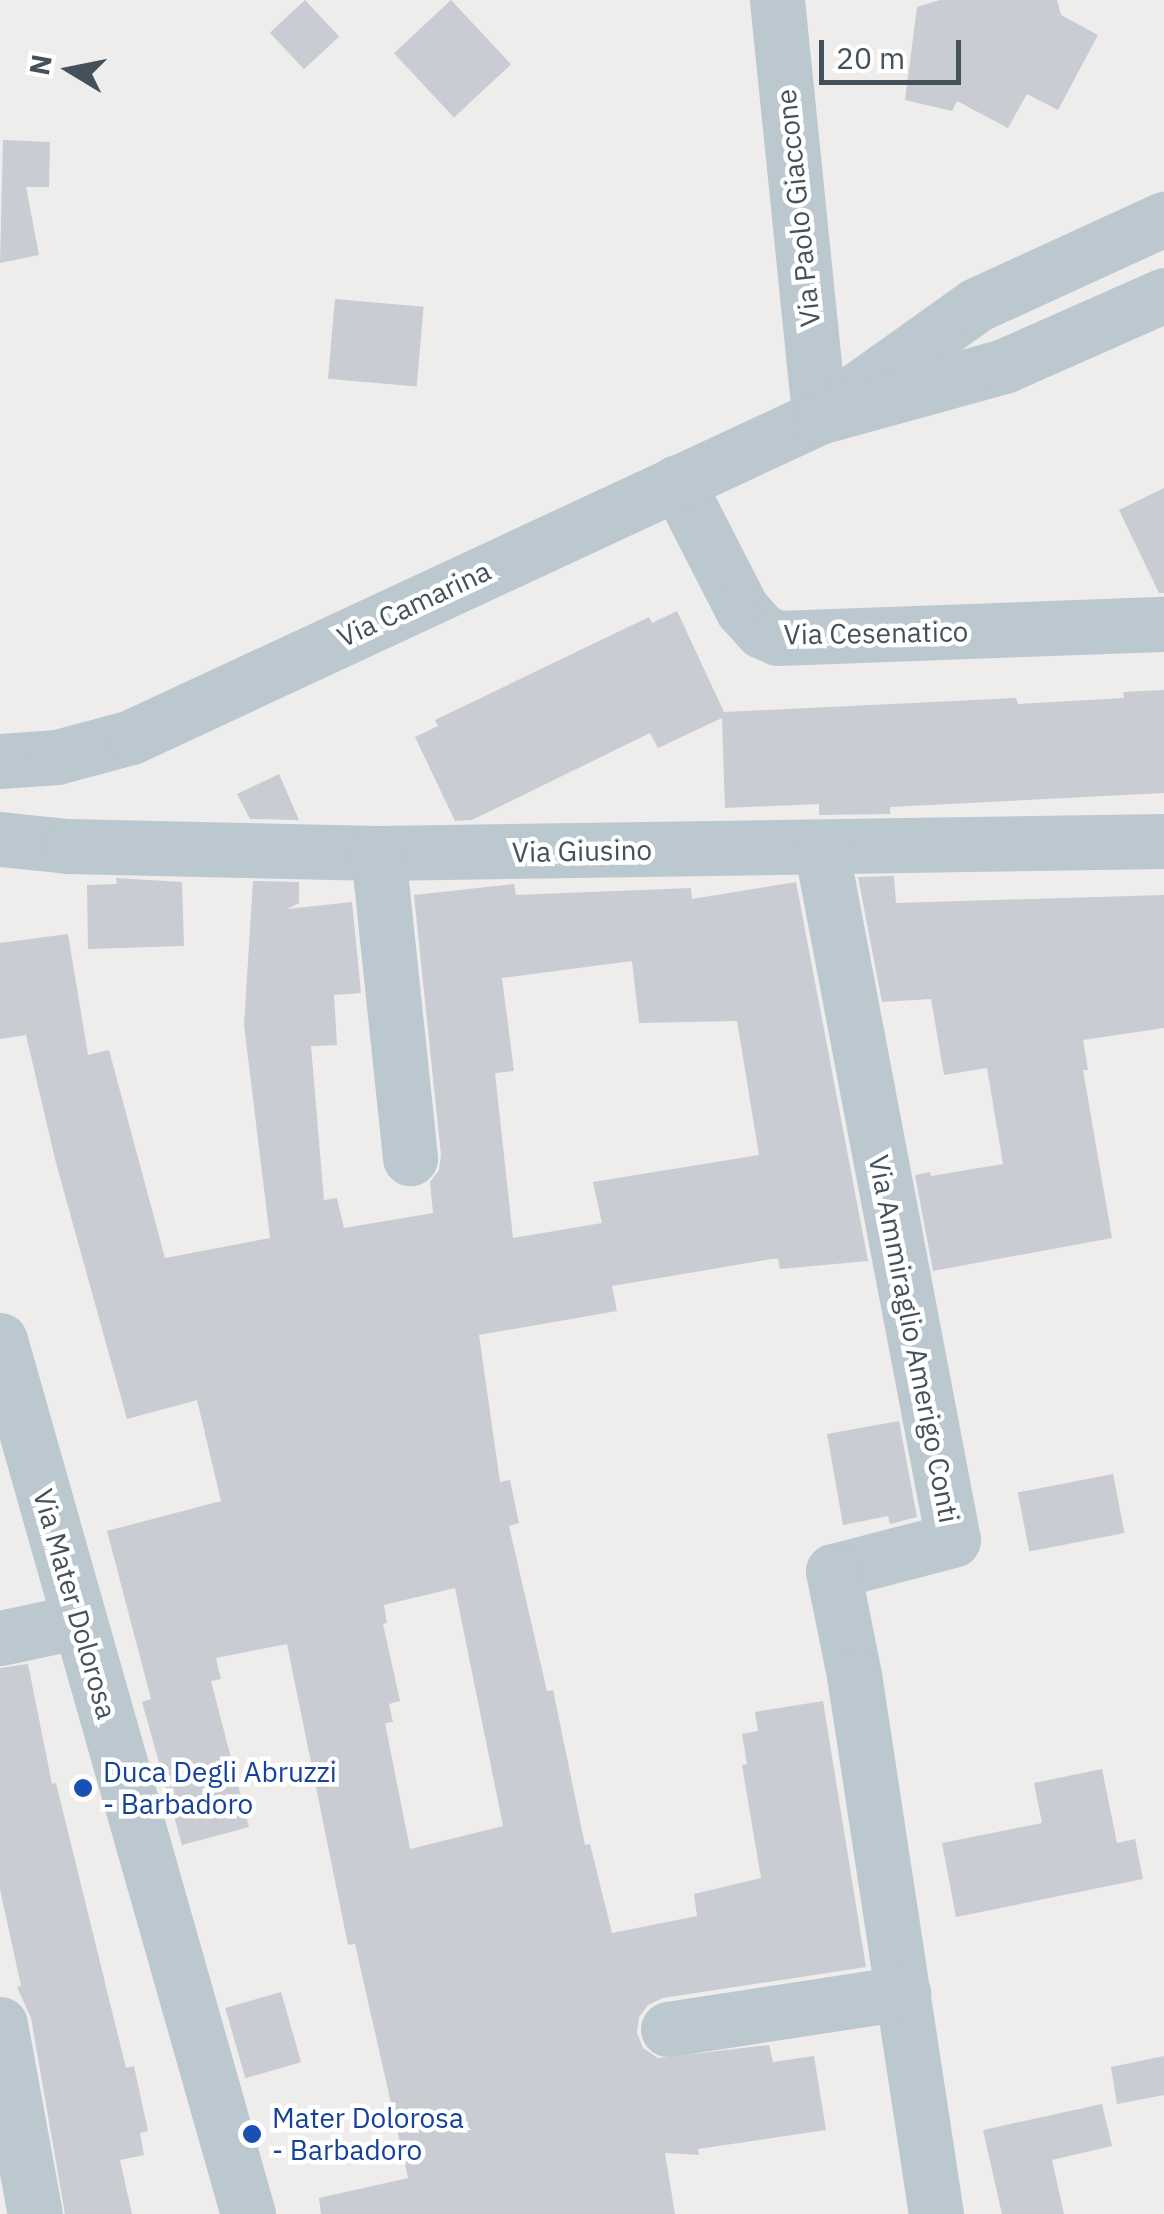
<!DOCTYPE html>
<html>
<head>
<meta charset="utf-8">
<style>
  body { margin:0 }
  #map { position:relative; width:1164px; height:2214px; overflow:hidden; background:#efecec; font-family:"IBM Plex Sans",sans-serif }
  div>[style] { position:absolute }
  [style*='--x'] { left:calc(var(--x)*1px); top:calc(var(--y)*1px); width:calc(var(--w)*1px); rotate:calc(var(--a)*1deg) }
  .building>* { inset:0; background:#c9ccd2; transform-origin:0 0 }
  .minor>* { height:55px; margin:-27.5px; padding:0 27.5px; transform-origin:27.5px; border-radius:27.5px; background:#bcc8d0 }
  .dots>* { width:28px; height:28px; translate:-50% -50%; box-sizing:border-box; border:5px solid #fff; border-radius:50% }
  span { translate:-50% -50%; white-space:nowrap; text-align:center; line-height:1.15; -webkit-text-stroke:9px #fff; paint-order:stroke }
  .street-label { font-size:28px; color:#44515b }
  .transit-label { font-size:28px; color:#164399 }
  .left { translate:0 -50%; text-align:left }
  .north { position:absolute; left:20px; top:20px; width:100px; height:100px; -webkit-text-stroke:8px #fff; paint-order:stroke; rotate:280deg; font-size:28px; font-weight:700; line-height:40px; text-align:center; color:#44515b }
  .north::after { content:''; display:block; margin:auto; width:35px; height:45px; background:#44515b; clip-path:polygon(50% 0,100% 100%,50% 72%,0 100%) }
  .scale { position:absolute; left:819px; top:40px; width:142px; height:45px; box-sizing:border-box; border:5px solid #44515b; border-top:0; padding-left:12px; font-size:30px; line-height:35px; white-space:nowrap; color:#44515b; -webkit-text-stroke:8px #fff; paint-order:stroke }
</style>
</head>
<body>
<div id="map">
  <div class="building">
    <i style="left:305px;top:0;width:50px;height:48px;rotate:47deg"></i>
    <i style="left:451px;top:0;width:88px;height:78px;rotate:47deg"></i>
    <i style="clip-path:polygon(940px 0,1057px 0,1061px 15px,1098px 35px,1058px 110px,1027px 94px,1008px 128px,957px 101px,952px 111px,905px 100px,917px 7px)"></i>
    <i style="clip-path:polygon(3px 140px,50px 142px,49px 187px,26px 187px,39px 255px,0 263px)"></i>
    <i style="left:335px;top:299px;width:89px;height:80px;rotate:5deg"></i>
    <i style="clip-path:polygon(1164px 488px,1164px 593px,1159px 593px,1119px 510px)"></i>
    <i style="clip-path:polygon(677px 611px,724px 712px,1016px 698px,1018px 704px,1124px 698px,1123px 692px,1164px 690px,1164px 793px,890px 807px,890px 814px,819px 815px,819px 804px,725px 808px,722px 718px,658px 748px,650px 733px,472px 820px,455px 821px,415px 737px,438px 726px,435px 720px,649px 617px,652px 623px)"></i>
    <i style="clip-path:polygon(279px 774px,299px 820px,250px 819px,237px 794px)"></i>
    <i style="clip-path:polygon(894px 876px,896px 903px,1164px 895px,1164px 1028px,1083px 1040px,1088px 1070px,1083px 1070px,1112px 1238px,933px 1271px,915px 1175px,930px 1172px,931px 1176px,1003px 1164px,987px 1068px,944px 1075px,931px 999px,882px 1002px,858px 877px)"></i>
    <i style="clip-path:polygon(116px 878px,182px 882px,184px 946px,88px 949px,87px 885px,117px 884px)"></i>
    <i style="clip-path:polygon(evenodd,253px 881px,299px 882px,299px 903px,287px 909px,352px 902px,361px 993px,334px 995px,337px 1045px,311px 1046px,324px 1200px,337px 1198px,344px 1228px,433px 1213px,430px 1182px,439px 1170px,441px 1155px,414px 895px,514px 884px,516px 895px,691px 888px,692px 899px,796px 882px,868px 1261px,780px 1269px,778px 1259px,772px 1259px,612px 1286px,617px 1311px,479px 1335px,500px 1482px,510px 1480px,519px 1523px,509px 1526px,547px 1691px,553px 1690px,585px 1845px,590px 1844px,612px 1933px,697px 1916px,694px 1894px,761px 1878px,742px 1765px,747px 1764px,742px 1734px,758px 1731px,755px 1712px,823px 1701px,866px 1967px,663px 1998px,648px 2005px,639px 2017px,637px 2033px,643px 2048px,658px 2058px,769px 2045px,773px 2062px,814px 2056px,826px 2130px,698px 2149px,699px 2155px,665px 2153px,675px 2214px,321px 2214px,319px 2198px,408px 2178px,355px 1944px,348px 1945px,287px 1644px,216px 1658px,221px 1679px,211px 1681px,249px 1827px,182px 1845px,142px 1702px,151px 1699px,107px 1531px,221px 1501px,197px 1400px,127px 1419px,56px 1163px,26px 1035px,0 1039px,0 943px,68px 934px,88px 1055px,109px 1050px,165px 1258px,270px 1238px,244px 1025px,253px 881px,632px 961px,639px 1023px,737px 1021px,759px 1155px,593px 1182px,602px 1223px,513px 1238px,495px 1073px,514px 1071px,502px 978px,632px 961px,253px 881px,455px 1588px,503px 1826px,410px 1849px,385px 1723px,393px 1722px,389px 1704px,400px 1701px,383px 1624px,387px 1623px,384px 1605px,455px 1588px)"></i>
    <i style="clip-path:polygon(899px 1421px,917px 1517px,890px 1524px,888px 1516px,843px 1525px,827px 1434px)"></i>
    <i style="left:1113px;top:1474px;width:60px;height:97px;rotate:79deg"></i>
    <i style="clip-path:polygon(28px 1664px,52px 1784px,56px 1783px,126px 2068px,134px 2066px,148px 2131px,140px 2133px,144px 2155px,120px 2160px,132px 2214px,65px 2214px,31px 2018px,17px 1987px,21px 1986px,0 1889px,0 1668px)"></i>
    <i style="clip-path:polygon(1102px 1769px,1117px 1843px,1135px 1839px,1143px 1879px,956px 1917px,942px 1843px,1042px 1823px,1034px 1783px)"></i>
    <i style="left:281px;top:1992px;width:73px;height:58px;rotate:74deg"></i>
    <i style="clip-path:polygon(1164px 2056px,1164px 2095px,1117px 2104px,1111px 2067px)"></i>
    <i style="clip-path:polygon(1102px 2104px,1112px 2146px,1052px 2160px,1064px 2214px,1002px 2214px,983px 2130px)"></i>
  </div>
  <div class="minor">
    <i style="--x:777;--y:0;--w:419;--a:84.2"></i>
    <i style="--x:850;--y:395;--w:155;--a:-35.5"></i>
    <i style="--x:976;--y:305;--w:207;--a:-24.6"></i>
    <i style="--x:677;--y:482;--w:143;--a:62.9"></i>
    <i style="--x:742;--y:609;--w:30;--a:48"></i>
    <i style="--x:762;--y:631;--w:17;--a:24"></i>
    <i style="--x:778;--y:638;--w:386;--a:-2.1"></i>
    <i style="--x:0;--y:761;--w:57;--a:-4"></i>
    <i style="--x:57;--y:757;--w:77;--a:-15.1"></i>
    <i style="--x:131;--y:737;--w:759;--a:-24.94"></i>
    <i style="--x:819;--y:417;--w:192;--a:-15.4"></i>
    <i style="--x:1004;--y:366;--w:175;--a:-23.9"></i>
    <i style="--x:0;--y:839;--w:68;--a:5.9"></i>
    <i style="--x:68;--y:846;--w:310;--a:1.3"></i>
    <i style="--x:378;--y:853;--w:786;--a:-0.87"></i>
    <i style="--x:821;--y:848;--w:704;--a:79.2"></i>
    <i style="--x:953;--y:1540;--w:124;--a:165.5"></i>
    <i style="--x:833;--y:1571;--w:106;--a:78.6"></i>
    <i style="--x:854;--y:1675;--w:545;--a:81.35"></i>
    <i style="--x:378;--y:853;--w:307;--a:84"></i>
    <i style="--x:0;--y:1340;--w:909;--a:74.16"></i>
    <i style="--x:0;--y:1638;--w:81;--a:-12.1"></i>
    <i style="--x:0;--y:2024;--w:193;--a:79.6"></i>
    <i style="--x:668;--y:2029;--w:238;--a:-8.7"></i>
  </div>
  <div class="dots">
    <i style="left:83px;top:1788px;background:#1a4fb4"></i>
    <i style="left:252px;top:2134px;background:#1a4fb4"></i>
  </div>
  <div class="street-label">
    <span style="left:798px;top:208px;rotate:-96deg">Via Paolo Giaccone</span>
    <span style="left:414px;top:604px;rotate:-25deg">Via Camarina</span>
    <span style="left:876px;top:633px;rotate:-1deg">Via Cesenatico</span>
    <span style="left:582px;top:851px;rotate:-1deg">Via Giusino</span>
    <span style="left:914px;top:1339px;rotate:79deg">Via Ammiraglio Amerigo Conti</span>
    <span style="left:75px;top:1604px;rotate:74deg">Via Mater Dolorosa</span>
  </div>
  <div class="transit-label">
    <span class="left" style="left:103px;top:1788px">Duca Degli Abruzzi<br>- Barbadoro</span>
    <span class="left" style="left:272px;top:2134px">Mater Dolorosa<br>- Barbadoro</span>
  </div>
  <div class="north">N</div>
  <div class="scale">20 m</div>
</div>
</body>
</html>
